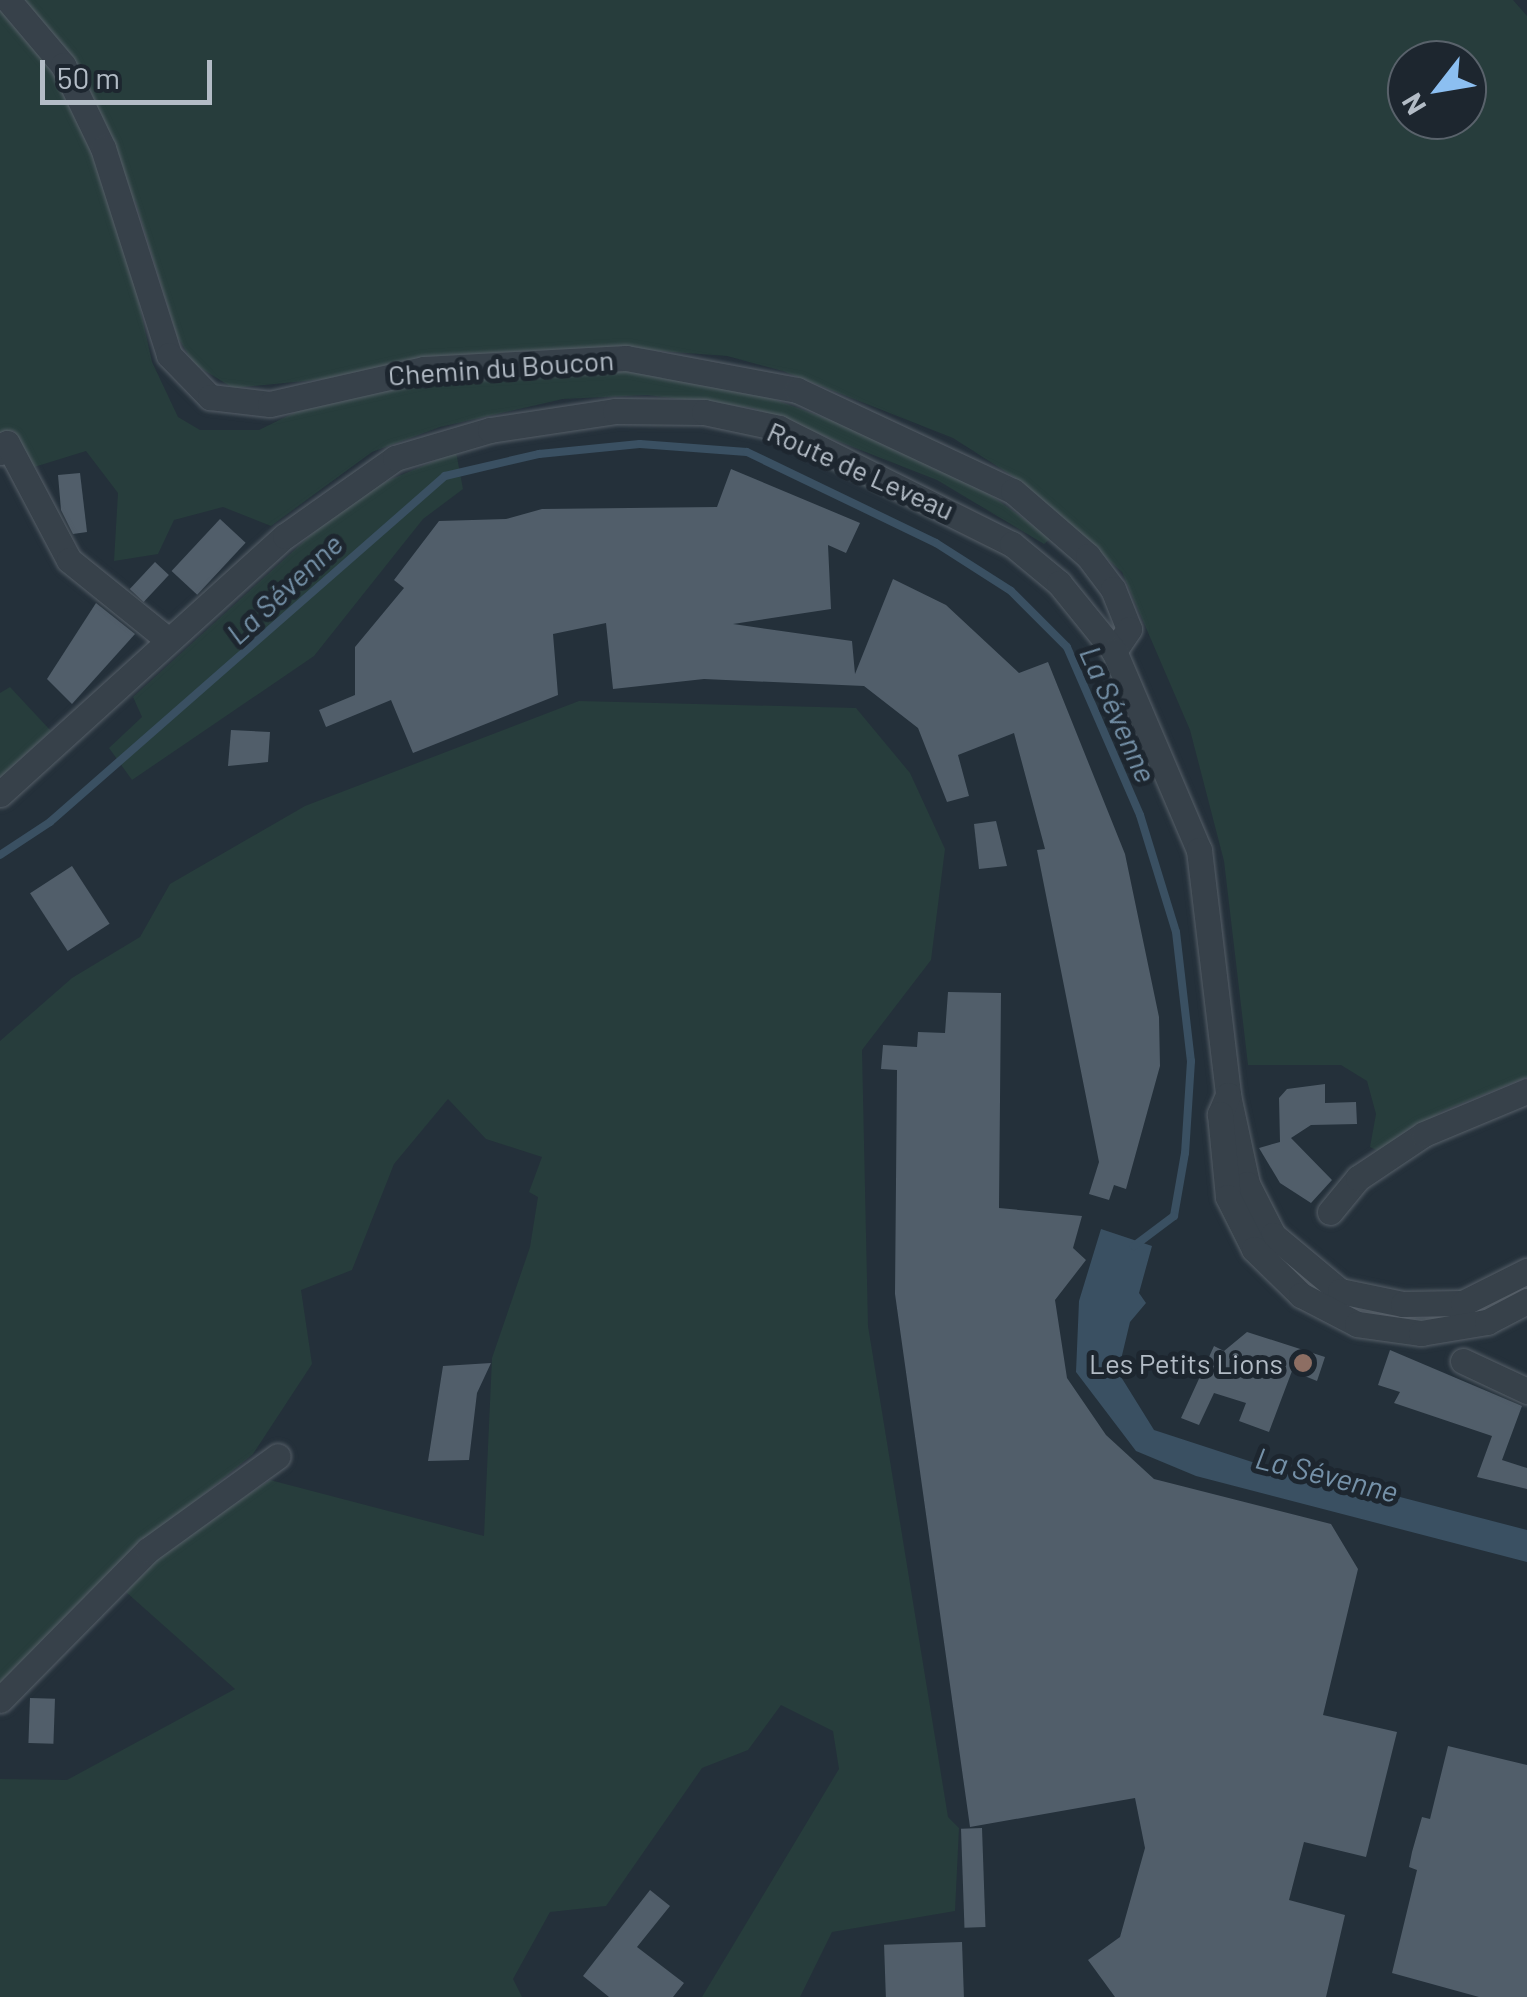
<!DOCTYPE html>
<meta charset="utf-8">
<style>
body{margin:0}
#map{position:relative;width:1527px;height:1997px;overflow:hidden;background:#24303a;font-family:Barlow,sans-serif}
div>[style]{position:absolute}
.green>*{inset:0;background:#273d3c}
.water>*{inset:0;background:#3a5062}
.stream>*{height:8px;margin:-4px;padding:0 4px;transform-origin:4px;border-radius:4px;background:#3a5062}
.building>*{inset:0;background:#515e6a;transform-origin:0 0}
.roads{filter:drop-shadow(0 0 2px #565f68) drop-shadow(0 0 2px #565f68)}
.minor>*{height:25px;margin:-12.5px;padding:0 12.5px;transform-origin:12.5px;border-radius:12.5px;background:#37414a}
.dots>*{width:28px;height:28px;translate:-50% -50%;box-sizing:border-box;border:5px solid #1d262f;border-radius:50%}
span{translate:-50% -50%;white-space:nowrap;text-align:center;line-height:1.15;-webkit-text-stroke:10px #1d262f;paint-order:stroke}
.street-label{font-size:28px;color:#b3bcc6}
.poi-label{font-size:28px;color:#b3bcc6}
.right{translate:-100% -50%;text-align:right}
.water-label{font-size:30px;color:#7591a8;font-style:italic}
.north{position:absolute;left:1387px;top:40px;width:100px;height:100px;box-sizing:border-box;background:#1d262f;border:2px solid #59626b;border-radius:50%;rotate:239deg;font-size:28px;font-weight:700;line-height:40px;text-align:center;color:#b3bcc6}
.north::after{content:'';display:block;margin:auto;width:35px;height:45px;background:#8cbff1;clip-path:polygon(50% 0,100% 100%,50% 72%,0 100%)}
.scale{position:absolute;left:40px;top:60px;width:172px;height:45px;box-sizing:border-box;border:5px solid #b3bcc6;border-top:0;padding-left:12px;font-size:30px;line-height:35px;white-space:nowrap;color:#b3bcc6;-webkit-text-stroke:8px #1d262f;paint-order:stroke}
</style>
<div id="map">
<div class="green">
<div style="clip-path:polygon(evenodd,0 0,1513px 0,1527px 16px,1527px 1077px,1442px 1111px,1384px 1154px,1370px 1147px,1376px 1114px,1367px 1081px,1341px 1065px,1248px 1065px,1224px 861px,1190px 730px,1122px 572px,1014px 477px,953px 438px,783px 371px,727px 356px,632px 349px,233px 388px,194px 364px,177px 336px,135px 200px,119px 213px,152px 362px,178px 417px,200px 430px,259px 430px,322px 399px,402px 381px,426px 389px,443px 379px,605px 365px,712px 377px,941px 460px,1051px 538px,1044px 544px,937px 480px,753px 408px,647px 395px,563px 399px,440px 427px,372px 452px,271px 526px,223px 507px,174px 520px,158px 554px,114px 561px,118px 493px,86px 451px,31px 468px,14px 431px,0 435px,0 0,1407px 60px,1467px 60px,1467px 120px,1407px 120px,1407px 60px)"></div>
<div style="clip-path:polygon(456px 452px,463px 489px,423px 519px,314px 656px,132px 780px,109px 748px,142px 717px,133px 697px,356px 494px)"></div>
<div style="clip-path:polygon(10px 687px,51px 731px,0 778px,0 693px)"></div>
<div style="clip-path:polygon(579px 701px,856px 708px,910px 773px,945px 849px,931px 960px,862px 1050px,868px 1326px,948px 1817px,959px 1828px,955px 1911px,832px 1932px,800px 1997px,702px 1997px,839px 1769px,833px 1731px,781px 1705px,748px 1750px,702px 1768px,606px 1906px,550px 1912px,513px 1979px,522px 1997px,0 1997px,0 1779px,67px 1780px,235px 1689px,126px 1592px,159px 1554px,270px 1480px,484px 1536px,492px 1358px,530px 1247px,538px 1197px,529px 1192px,542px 1157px,486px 1139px,448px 1099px,394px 1164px,352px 1270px,301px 1290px,312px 1364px,253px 1454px,128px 1556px,0 1685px,0 1041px,72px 978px,140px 937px,170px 884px,305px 806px)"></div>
</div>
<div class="water">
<div style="clip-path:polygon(1101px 1229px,1152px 1246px,1139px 1293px,1146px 1303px,1130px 1322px,1118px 1372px,1154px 1430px,1326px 1486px,1377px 1491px,1527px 1530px,1527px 1562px,1196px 1476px,1136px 1451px,1076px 1372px,1079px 1301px)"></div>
</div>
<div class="stream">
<div style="left:0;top:855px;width:60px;rotate:-33.4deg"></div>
<div style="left:50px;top:822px;width:525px;rotate:-41.22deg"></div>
<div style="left:445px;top:476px;width:97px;rotate:-13.2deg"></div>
<div style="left:539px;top:454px;width:101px;rotate:-5.7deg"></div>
<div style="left:640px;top:444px;width:107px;rotate:4.3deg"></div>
<div style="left:747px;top:452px;width:210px;rotate:25.7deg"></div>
<div style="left:936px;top:543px;width:89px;rotate:32.6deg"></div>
<div style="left:1011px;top:591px;width:79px;rotate:45deg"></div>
<div style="left:1067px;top:647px;width:183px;rotate:66.5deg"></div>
<div style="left:1140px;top:815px;width:122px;rotate:72.9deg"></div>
<div style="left:1176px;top:932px;width:130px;rotate:83.4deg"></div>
<div style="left:1191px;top:1061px;width:92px;rotate:93.7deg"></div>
<div style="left:1185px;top:1153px;width:64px;rotate:99.9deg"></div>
<div style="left:1174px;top:1216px;width:50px;rotate:143.1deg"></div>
</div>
<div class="building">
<div style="clip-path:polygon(731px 469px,860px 523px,846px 553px,828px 545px,831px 609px,733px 624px,852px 641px,855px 674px,893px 579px,946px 605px,1019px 673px,1048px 662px,1125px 854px,1159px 1017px,1160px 1066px,1126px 1189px,1114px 1185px,1109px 1200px,1089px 1194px,1099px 1162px,1037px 850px,1045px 849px,1014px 733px,958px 755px,969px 796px,947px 802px,918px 728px,864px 686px,704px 679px,613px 689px,606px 623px,553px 634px,558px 695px,413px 753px,391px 700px,326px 727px,319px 710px,355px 695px,355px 647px,404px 588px,394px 580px,439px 521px,506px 519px,542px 509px,717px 507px)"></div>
<div style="clip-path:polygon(80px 473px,87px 532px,73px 534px,61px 510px,58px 475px)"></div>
<div style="left:220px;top:519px;width:35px;height:71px;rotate:43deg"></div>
<div style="left:155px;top:562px;width:19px;height:37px;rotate:43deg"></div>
<div style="clip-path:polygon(96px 603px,135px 634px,72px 704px,47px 679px)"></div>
<div style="clip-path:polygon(231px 730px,270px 732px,268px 762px,228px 766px)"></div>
<div style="clip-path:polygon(996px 821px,1007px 866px,979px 869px,974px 824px)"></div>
<div style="left:72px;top:866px;width:69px;height:50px;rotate:57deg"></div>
<div style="clip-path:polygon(948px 992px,1001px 993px,999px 1208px,1082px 1216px,1073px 1248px,1086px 1260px,1055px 1300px,1067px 1378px,1106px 1435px,1154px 1479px,1331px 1524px,1358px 1569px,1323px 1715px,1397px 1732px,1366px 1857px,1304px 1842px,1289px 1900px,1345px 1915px,1326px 1997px,1115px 1997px,1088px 1960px,1120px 1937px,1145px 1848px,1135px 1798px,970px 1827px,895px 1294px,897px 1070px,881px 1069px,883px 1045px,917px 1047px,918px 1032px,945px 1033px)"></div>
<div style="clip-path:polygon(1325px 1084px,1325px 1103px,1356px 1102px,1357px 1124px,1311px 1125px,1291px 1138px,1332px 1180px,1311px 1203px,1280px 1183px,1259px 1148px,1280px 1142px,1279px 1098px,1287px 1089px)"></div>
<div style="clip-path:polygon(1247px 1332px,1325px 1357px,1317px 1381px,1292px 1371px,1269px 1432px,1239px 1421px,1246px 1403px,1214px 1393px,1199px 1425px,1181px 1418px,1214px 1346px,1224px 1351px)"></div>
<div style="clip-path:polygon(1390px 1350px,1522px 1406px,1502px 1460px,1527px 1468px,1527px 1489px,1477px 1477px,1492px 1436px,1394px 1403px,1400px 1392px,1378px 1385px)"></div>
<div style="clip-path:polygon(491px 1363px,477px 1393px,469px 1460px,428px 1461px,443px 1366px)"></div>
<div style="left:30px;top:1698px;width:25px;height:45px;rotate:2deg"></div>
<div style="clip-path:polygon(1448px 1746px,1527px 1765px,1527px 1997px,1479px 1997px,1392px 1973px,1417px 1870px,1409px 1867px,1412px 1852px,1422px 1817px,1430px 1819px)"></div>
<div style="left:982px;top:1828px;width:99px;height:21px;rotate:88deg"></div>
<div style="clip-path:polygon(650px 1890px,670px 1906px,637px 1947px,684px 1983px,673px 1997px,609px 1997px,583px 1976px)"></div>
<div style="left:962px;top:1942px;width:55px;height:78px;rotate:88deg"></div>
</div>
<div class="roads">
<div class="minor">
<div style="left:8px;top:0;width:85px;rotate:49.8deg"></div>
<div style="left:63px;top:65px;width:92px;rotate:64.3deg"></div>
<div style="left:103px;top:148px;width:217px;rotate:72.3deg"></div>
<div style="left:169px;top:355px;width:59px;rotate:45.7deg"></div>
<div style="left:210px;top:397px;width:60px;rotate:6.7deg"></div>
<div style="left:270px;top:404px;width:158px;rotate:-12.8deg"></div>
<div style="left:424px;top:369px;width:202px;rotate:-3.1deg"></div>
<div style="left:626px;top:358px;width:174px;rotate:10.6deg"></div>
<div style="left:797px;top:390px;width:238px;rotate:25.1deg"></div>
<div style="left:1013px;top:491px;width:99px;rotate:40.9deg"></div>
<div style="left:1088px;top:556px;width:41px;rotate:52.9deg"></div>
<div style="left:1113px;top:589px;width:43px;rotate:68.2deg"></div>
<div style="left:1129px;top:629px;width:27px;rotate:124deg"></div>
<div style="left:0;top:452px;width:11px;rotate:-52deg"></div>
<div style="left:7px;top:443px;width:132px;rotate:62.1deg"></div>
<div style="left:69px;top:560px;width:127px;rotate:38.9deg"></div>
<div style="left:0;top:794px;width:384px;rotate:-42.2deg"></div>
<div style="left:285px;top:536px;width:135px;rotate:-35.3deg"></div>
<div style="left:395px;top:458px;width:99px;rotate:-16.4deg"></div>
<div style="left:490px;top:430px;width:126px;rotate:-8.6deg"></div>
<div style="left:615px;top:411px;width:89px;rotate:0.6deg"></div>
<div style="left:704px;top:412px;width:77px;rotate:12deg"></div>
<div style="left:779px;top:428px;width:260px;rotate:26.5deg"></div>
<div style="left:1012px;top:544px;width:61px;rotate:39.7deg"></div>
<div style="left:1059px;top:583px;width:87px;rotate:51deg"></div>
<div style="left:1114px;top:651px;width:216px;rotate:66.9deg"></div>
<div style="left:1199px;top:850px;width:247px;rotate:83.2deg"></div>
<div style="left:1228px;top:1095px;width:91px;rotate:77.9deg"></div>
<div style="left:1247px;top:1184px;width:57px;rotate:63deg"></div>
<div style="left:1273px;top:1235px;width:87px;rotate:39.9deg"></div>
<div style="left:1340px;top:1291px;width:64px;rotate:11.7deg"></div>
<div style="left:1403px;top:1304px;width:60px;rotate:-1deg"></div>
<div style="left:1463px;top:1303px;width:72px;rotate:-26.6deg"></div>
<div style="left:1228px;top:1095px;width:21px;rotate:113deg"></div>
<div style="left:1220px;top:1114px;width:83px;rotate:84.5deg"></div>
<div style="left:1228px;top:1197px;width:58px;rotate:63.4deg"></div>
<div style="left:1254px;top:1249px;width:66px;rotate:44.4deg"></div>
<div style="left:1301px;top:1295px;width:63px;rotate:27.4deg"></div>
<div style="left:1357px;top:1324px;width:65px;rotate:8deg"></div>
<div style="left:1421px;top:1333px;width:67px;rotate:-9.5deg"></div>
<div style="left:1487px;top:1322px;width:45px;rotate:-27.7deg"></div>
<div style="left:1330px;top:1212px;width:44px;rotate:-50.5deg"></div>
<div style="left:1358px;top:1178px;width:79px;rotate:-33.7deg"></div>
<div style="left:1424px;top:1134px;width:112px;rotate:-22.7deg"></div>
<div style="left:1463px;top:1361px;width:71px;rotate:25.1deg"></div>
<div style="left:0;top:1700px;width:211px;rotate:-45.4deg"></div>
<div style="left:148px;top:1550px;width:160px;rotate:-35.9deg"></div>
</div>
</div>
<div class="dots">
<div style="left:1303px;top:1363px;background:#8d6e63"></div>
</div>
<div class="street-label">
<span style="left:501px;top:367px;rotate:-4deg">Chemin du Boucon</span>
<span style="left:861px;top:470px;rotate:24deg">Route de Leveau</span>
</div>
<div class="poi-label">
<span class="right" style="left:1283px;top:1363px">Les Petits Lions</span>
</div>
<div class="water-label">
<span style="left:284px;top:588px;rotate:-43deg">La Sévenne</span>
<span style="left:1119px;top:714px;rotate:66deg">La Sévenne</span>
<span style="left:1327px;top:1474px;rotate:14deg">La Sévenne</span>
</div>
<div class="north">N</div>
<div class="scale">50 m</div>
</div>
